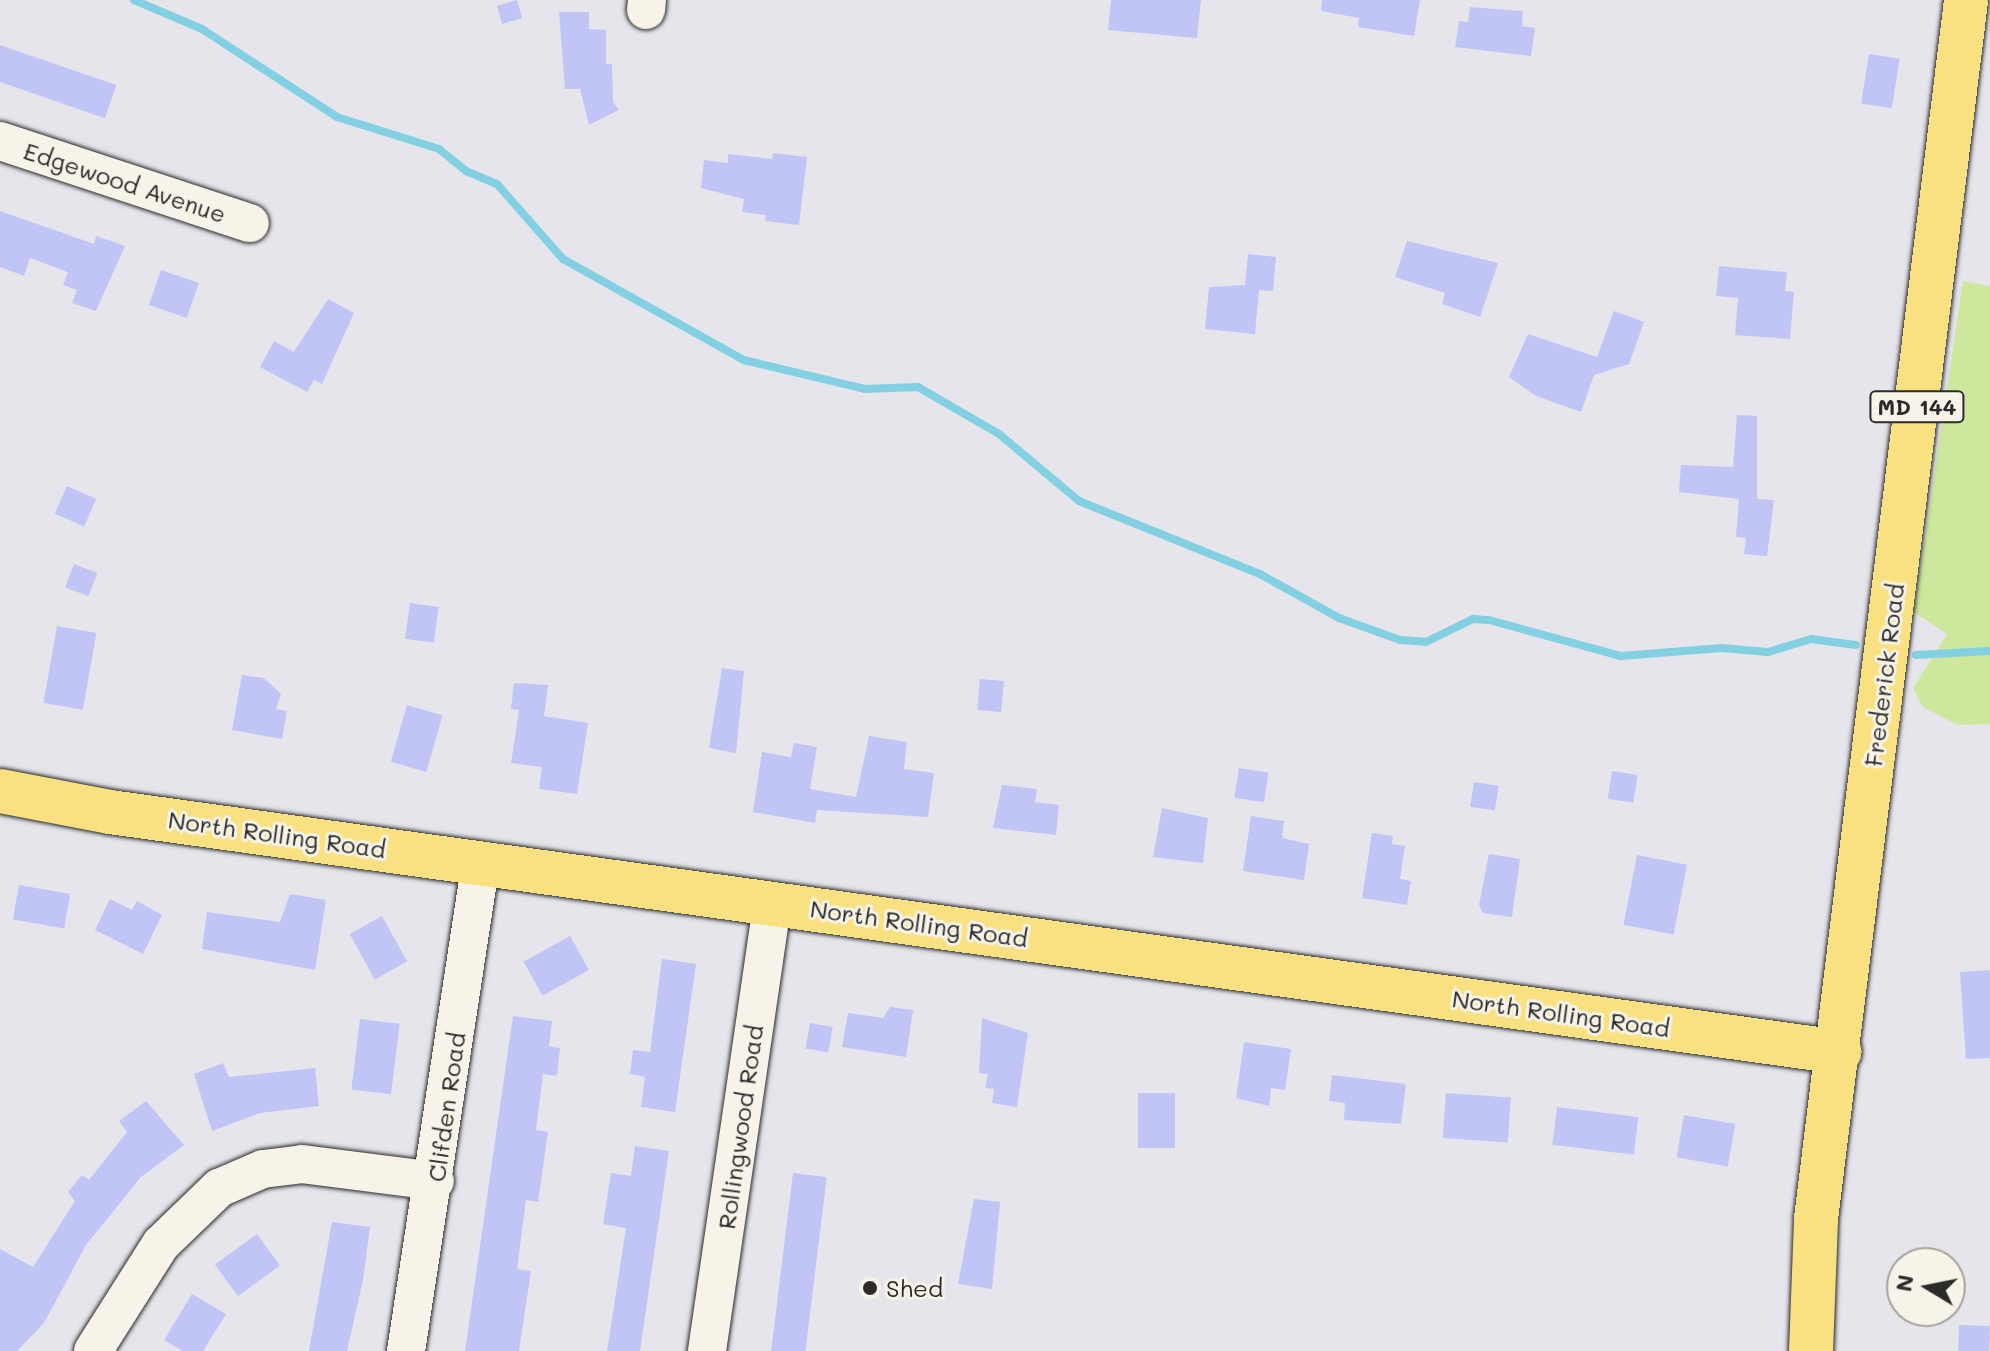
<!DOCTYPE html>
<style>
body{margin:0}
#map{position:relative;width:1990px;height:1351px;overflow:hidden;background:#e6e5ec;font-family:Mali,sans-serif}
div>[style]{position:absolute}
.green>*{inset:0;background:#cde79d}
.stream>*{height:8px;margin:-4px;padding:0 4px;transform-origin:4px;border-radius:4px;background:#83d0e2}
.building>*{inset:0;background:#c0c5f6;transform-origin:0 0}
.roads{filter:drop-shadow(0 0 2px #2b2b2b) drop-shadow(0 0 2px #2b2b2b)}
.minor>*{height:38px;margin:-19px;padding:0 19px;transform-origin:19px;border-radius:19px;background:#f7f3e8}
.major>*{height:44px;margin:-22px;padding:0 22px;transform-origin:22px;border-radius:22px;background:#f9e181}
.dots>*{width:22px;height:22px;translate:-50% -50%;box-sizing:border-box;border:4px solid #f7f3e8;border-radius:50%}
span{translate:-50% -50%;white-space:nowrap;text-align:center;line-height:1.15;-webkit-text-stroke:6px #f7f3e8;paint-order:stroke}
.shield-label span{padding:2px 6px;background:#f7f3e8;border:2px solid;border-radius:6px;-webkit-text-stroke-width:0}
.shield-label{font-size:22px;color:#2b2b2b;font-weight:700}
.street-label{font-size:24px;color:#2b2b2b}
.poi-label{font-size:24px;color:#2b2b2b}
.left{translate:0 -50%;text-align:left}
.north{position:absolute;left:1886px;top:1247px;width:80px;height:80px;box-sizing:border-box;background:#f7f3e8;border:2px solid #a5a39c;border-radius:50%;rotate:280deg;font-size:22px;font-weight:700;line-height:32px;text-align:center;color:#2b2b2b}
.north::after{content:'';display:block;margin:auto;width:28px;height:36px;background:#2b2b2b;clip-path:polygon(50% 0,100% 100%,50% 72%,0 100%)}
</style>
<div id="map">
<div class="green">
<div style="clip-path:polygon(1963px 281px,1990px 286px,1990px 724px,1958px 725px,1923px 707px,1913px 688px,1947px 634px,1914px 612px)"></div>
</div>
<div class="stream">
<div style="left:134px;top:0;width:74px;rotate:23.1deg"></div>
<div style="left:202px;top:29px;width:161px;rotate:33.1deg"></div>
<div style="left:337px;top:117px;width:107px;rotate:17.4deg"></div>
<div style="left:439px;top:149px;width:35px;rotate:39deg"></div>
<div style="left:466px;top:171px;width:34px;rotate:23deg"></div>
<div style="left:497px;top:184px;width:100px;rotate:48.7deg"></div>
<div style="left:563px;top:259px;width:207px;rotate:29.2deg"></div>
<div style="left:744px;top:360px;width:124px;rotate:13.5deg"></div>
<div style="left:865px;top:389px;width:53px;rotate:-2.2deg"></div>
<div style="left:918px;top:387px;width:94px;rotate:30.1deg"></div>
<div style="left:999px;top:434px;width:104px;rotate:39.9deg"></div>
<div style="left:1079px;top:501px;width:195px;rotate:22deg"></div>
<div style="left:1260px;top:574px;width:90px;rotate:29.1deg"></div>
<div style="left:1339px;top:618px;width:65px;rotate:19.8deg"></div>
<div style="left:1400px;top:640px;width:26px;rotate:4deg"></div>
<div style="left:1426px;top:642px;width:52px;rotate:-26.1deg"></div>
<div style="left:1473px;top:619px;width:16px;rotate:4deg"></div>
<div style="left:1489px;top:620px;width:137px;rotate:15.3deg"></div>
<div style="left:1621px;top:656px;width:101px;rotate:-4.5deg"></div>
<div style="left:1722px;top:648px;width:46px;rotate:5deg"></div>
<div style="left:1768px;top:652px;width:45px;rotate:-16.8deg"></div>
<div style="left:1811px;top:639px;width:45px;rotate:7.6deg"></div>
<div style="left:1916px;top:655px;width:74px;rotate:-3.1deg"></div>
</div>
<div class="building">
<div style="left:517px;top:0;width:19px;height:21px;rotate:74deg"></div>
<div style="clip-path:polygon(1111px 0,1201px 0,1197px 38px,1108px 30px)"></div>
<div style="clip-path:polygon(1322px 0,1420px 0,1414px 36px,1358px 27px,1359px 18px,1321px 11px)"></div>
<div style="clip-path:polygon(1470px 7px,1523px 11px,1522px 26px,1535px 28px,1531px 56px,1455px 47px,1459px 21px,1468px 22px)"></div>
<div style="clip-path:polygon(559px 12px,589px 12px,589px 29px,606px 30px,606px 64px,612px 64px,613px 102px,619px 110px,589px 125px,580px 89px,565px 89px)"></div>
<div style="left:0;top:45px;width:123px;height:35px;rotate:19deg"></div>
<div style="left:1869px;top:54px;width:31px;height:50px;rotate:9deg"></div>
<div style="clip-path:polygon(773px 153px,807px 157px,799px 225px,765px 221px,766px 215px,742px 212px,744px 199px,701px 188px,704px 160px,728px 163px,728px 154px,772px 159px)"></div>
<div style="clip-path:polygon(0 211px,94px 244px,96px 236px,125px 246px,96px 311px,72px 303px,77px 290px,63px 285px,68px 272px,30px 258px,24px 276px,0 267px)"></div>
<div style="clip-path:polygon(1407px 241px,1498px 263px,1480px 317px,1442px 304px,1445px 293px,1395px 277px)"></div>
<div style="clip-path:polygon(1248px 254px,1276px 257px,1273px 291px,1259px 290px,1255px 334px,1205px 329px,1209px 287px,1245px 285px)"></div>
<div style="clip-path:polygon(1719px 266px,1787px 272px,1785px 291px,1794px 292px,1790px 339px,1735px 335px,1738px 298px,1716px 296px)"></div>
<div style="left:161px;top:270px;width:40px;height:37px;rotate:19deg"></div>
<div style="clip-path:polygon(328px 299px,354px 313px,322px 384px,314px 380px,307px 392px,260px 367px,274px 341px,294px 352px)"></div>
<div style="clip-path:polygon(1614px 311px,1644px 322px,1629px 364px,1594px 375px,1581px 412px,1536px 396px,1509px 377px,1528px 334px,1597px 357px)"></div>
<div style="clip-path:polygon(1737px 415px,1757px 416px,1757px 499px,1774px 500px,1767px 556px,1744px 554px,1746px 538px,1736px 537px,1739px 499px,1679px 492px,1681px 465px,1733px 467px)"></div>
<div style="left:67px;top:486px;width:32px;height:30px;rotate:24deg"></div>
<div style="left:74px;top:564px;width:25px;height:25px;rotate:21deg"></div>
<div style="left:410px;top:603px;width:29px;height:36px;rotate:8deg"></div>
<div style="left:57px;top:626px;width:40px;height:78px;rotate:10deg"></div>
<div style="clip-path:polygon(722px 668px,744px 671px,736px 753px,709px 748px)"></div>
<div style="clip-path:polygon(242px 675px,264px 678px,281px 694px,276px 709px,287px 711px,282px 739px,232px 730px)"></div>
<div style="left:980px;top:679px;width:24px;height:31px;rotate:5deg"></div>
<div style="clip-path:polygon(514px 683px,548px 685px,544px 716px,588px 723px,577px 794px,539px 789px,542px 767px,511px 763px,519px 710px,511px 709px)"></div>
<div style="left:407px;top:705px;width:37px;height:59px;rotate:16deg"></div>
<div style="clip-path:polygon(869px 736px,907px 742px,904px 769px,934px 773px,928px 817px,817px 810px,815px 823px,753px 812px,762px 752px,791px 757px,794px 743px,817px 747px,810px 789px,856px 797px)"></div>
<div style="left:1239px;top:768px;width:30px;height:30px;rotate:9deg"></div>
<div style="left:1612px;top:771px;width:26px;height:28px;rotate:9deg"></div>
<div style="left:1474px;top:782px;width:25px;height:25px;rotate:9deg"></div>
<div style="clip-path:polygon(1002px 785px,1037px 789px,1035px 802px,1059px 805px,1056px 835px,993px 828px)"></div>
<div style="clip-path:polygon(1162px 808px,1208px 818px,1203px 863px,1153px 857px)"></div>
<div style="clip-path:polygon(1251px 816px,1284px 821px,1282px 838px,1309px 844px,1304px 880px,1243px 871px)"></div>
<div style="clip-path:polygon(1372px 833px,1393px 836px,1392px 844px,1405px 846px,1400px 879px,1411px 881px,1407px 905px,1362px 898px)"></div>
<div style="clip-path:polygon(1489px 854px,1520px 859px,1512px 917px,1483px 913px,1479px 905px)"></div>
<div style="left:1637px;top:855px;width:51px;height:71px;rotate:11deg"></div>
<div style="left:19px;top:885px;width:52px;height:35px;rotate:10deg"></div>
<div style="clip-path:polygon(290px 894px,326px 900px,315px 970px,202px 949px,207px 912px,280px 922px)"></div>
<div style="clip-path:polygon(110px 899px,132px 910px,137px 901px,162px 915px,143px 954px,95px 930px)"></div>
<div style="left:382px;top:916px;width:52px;height:37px;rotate:61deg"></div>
<div style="left:570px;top:936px;width:39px;height:53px;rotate:61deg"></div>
<div style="clip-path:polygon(662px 959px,696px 964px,675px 1112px,641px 1107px,645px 1077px,630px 1074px,633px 1050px,650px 1052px)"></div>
<div style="clip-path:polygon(1990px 970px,1990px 1058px,1966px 1059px,1960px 972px)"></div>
<div style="clip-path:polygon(890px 1007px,913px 1010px,906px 1057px,842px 1047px,848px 1013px,883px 1018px)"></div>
<div style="clip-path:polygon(513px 1016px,552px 1021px,549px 1046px,560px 1048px,557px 1076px,543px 1074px,536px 1130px,548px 1132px,538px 1202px,526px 1200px,517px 1269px,531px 1271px,519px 1351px,465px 1351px)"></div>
<div style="clip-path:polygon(982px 1018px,1028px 1033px,1017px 1107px,992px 1103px,994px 1089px,985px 1088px,988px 1074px,979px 1073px)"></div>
<div style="left:360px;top:1019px;width:40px;height:71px;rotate:7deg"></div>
<div style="left:810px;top:1023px;width:23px;height:26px;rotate:10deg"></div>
<div style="clip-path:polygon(1244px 1042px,1291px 1049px,1285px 1090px,1271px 1088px,1269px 1106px,1236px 1098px)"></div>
<div style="clip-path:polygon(223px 1063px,229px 1077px,315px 1068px,319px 1106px,260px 1113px,212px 1131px,194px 1074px)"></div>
<div style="clip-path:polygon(1332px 1075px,1406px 1084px,1401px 1124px,1344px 1120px,1345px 1103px,1329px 1101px)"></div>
<div style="left:1175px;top:1093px;width:55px;height:37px;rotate:90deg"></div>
<div style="left:1446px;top:1093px;width:65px;height:45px;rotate:4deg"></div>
<div style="clip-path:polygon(146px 1101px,184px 1145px,141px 1177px,86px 1245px,44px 1323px,17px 1351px,0 1351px,0 1249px,33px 1267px,75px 1201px,68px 1192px,82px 1175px,89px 1180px,127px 1132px,119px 1121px)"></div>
<div style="left:1557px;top:1107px;width:82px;height:38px;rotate:7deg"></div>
<div style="left:1684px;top:1115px;width:52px;height:43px;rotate:10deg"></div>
<div style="clip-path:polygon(635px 1146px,669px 1151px,640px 1351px,607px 1351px,626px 1228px,603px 1224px,611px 1173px,631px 1176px)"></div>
<div style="left:793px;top:1173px;width:34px;height:180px;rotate:7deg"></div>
<div style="clip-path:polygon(974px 1199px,1000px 1202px,992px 1289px,958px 1284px)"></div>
<div style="clip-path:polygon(332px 1222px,370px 1227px,363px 1280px,347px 1351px,309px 1351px)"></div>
<div style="left:257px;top:1234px;width:39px;height:52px;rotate:54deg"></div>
<div style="clip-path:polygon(192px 1294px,226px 1314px,203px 1351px,183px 1351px,164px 1340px)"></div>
<div style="left:1959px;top:1325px;width:31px;height:26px;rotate:2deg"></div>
</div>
<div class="roads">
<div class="minor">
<div style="left:646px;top:10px;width:10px;rotate:-84deg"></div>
<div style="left:0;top:141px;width:263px;rotate:18.2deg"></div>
<div style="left:93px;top:1351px;width:127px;rotate:-57.6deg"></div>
<div style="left:161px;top:1244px;width:81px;rotate:-44deg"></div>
<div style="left:219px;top:1188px;width:48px;rotate:-23.4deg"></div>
<div style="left:263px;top:1169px;width:39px;rotate:-7deg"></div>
<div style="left:302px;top:1164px;width:134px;rotate:7.3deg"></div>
<div style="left:406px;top:1351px;width:496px;rotate:-81.3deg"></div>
<div style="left:707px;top:1351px;width:453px;rotate:-81.7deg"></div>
</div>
<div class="major">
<div style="left:0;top:791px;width:112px;rotate:10.8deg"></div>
<div style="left:110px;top:812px;width:1746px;rotate:7.9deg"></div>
<div style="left:1811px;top:1351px;width:132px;rotate:-87.8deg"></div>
<div style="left:1816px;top:1219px;width:1228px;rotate:-82.98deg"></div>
</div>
</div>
<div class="dots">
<div style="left:870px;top:1288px;background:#2b2b2b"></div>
</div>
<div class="shield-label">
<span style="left:1917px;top:407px">MD 144</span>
</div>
<div class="street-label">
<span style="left:125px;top:182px;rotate:18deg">Edgewood Avenue</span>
<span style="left:1884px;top:675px;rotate:-83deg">Frederick Road</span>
<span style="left:277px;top:834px;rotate:8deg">North Rolling Road</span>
<span style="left:919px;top:923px;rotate:8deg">North Rolling Road</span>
<span style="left:1561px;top:1013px;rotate:8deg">North Rolling Road</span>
<span style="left:446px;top:1107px;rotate:-82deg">Clifden Road</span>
<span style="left:740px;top:1127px;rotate:-82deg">Rollingwood Road</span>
</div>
<div class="poi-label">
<span class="left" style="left:886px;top:1288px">Shed</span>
</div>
<div class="north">N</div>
</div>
